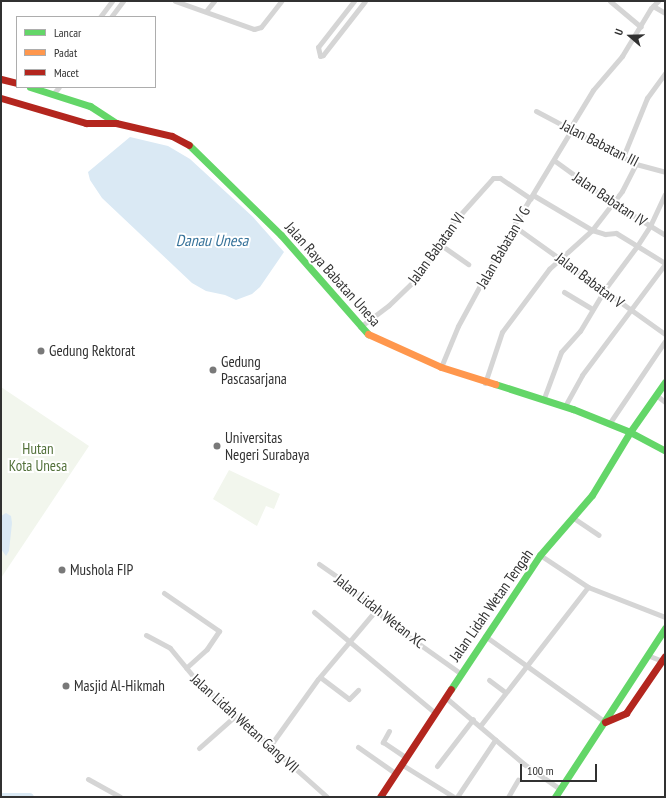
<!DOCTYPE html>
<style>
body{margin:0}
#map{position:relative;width:666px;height:798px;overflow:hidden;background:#fff;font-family:"PT Sans Narrow",sans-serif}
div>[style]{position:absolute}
.green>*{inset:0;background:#f2f6ed}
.water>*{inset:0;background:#dae9f4}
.river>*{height:9px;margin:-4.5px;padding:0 4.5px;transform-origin:4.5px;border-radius:4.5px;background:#dae9f4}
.street>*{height:5px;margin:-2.5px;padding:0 2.5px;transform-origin:2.5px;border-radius:2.5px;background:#d5d5d5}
.fast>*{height:7px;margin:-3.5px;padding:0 3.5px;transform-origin:3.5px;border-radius:3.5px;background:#63d668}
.slow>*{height:7px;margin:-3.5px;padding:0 3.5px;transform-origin:3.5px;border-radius:3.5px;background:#ff974d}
.jam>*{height:7px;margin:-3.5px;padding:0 3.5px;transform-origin:3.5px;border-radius:3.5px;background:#b3261e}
.dots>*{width:11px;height:11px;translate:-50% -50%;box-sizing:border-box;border:2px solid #fff;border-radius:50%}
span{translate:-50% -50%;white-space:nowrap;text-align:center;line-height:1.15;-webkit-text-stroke:4px #fff;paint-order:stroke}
.street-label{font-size:15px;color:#313131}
.poi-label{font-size:15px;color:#313131}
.left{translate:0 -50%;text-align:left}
.park-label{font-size:15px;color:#53713a}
.water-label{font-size:16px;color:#37739a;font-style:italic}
.frame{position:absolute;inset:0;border:2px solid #313131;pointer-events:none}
.legend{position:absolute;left:16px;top:16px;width:140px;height:72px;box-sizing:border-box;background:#fff;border:1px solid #adadad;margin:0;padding:5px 7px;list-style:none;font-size:12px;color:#313131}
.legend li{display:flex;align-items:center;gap:8px;height:20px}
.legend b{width:20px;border:1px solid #adadad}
.north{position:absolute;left:610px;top:16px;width:40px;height:40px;-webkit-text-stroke:3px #fff;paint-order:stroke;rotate:290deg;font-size:11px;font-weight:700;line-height:16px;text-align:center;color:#313131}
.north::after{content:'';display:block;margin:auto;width:14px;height:18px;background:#313131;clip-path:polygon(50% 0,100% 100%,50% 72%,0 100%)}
.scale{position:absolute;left:520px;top:764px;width:77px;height:18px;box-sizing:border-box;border:2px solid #313131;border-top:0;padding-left:5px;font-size:12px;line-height:14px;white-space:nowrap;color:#313131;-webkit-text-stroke:3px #fff;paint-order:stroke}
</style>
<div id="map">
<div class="green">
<div style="clip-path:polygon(1px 387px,89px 446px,1px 578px)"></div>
<div style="clip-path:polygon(229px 470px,280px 494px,274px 509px,266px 506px,257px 526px,213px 499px)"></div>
</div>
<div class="water">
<div style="clip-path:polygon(130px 137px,168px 146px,190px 159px,253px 217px,284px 252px,260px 287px,252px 294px,236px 300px,225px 295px,206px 291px,192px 283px,102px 198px,90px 180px,88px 172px)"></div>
<div style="clip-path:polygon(6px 513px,11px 516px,12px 523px,9px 551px,6px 556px,1px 549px,1px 516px)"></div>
</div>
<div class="river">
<div style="left:3px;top:797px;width:26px"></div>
</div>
<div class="street">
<div style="left:175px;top:1px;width:84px;rotate:19.5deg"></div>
<div style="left:254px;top:29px;width:7px;rotate:-16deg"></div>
<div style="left:261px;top:27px;width:33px;rotate:-52deg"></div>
<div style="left:354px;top:1px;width:58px;rotate:128deg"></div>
<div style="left:318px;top:47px;width:9px;rotate:77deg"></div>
<div style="left:320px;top:56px;width:3px;rotate:-18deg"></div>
<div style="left:323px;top:55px;width:68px;rotate:-52.1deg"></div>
<div style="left:610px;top:1px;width:40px;rotate:40deg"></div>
<div style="left:653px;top:6px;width:14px;rotate:30deg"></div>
<div style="left:206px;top:11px;width:13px;rotate:-51deg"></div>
<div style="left:100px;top:17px;width:20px;rotate:-53deg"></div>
<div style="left:111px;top:17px;width:20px;rotate:-53deg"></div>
<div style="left:53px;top:94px;width:9px;rotate:-49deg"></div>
<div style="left:536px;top:111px;width:113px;rotate:27.9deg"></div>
<div style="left:636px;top:164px;width:30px;rotate:15deg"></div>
<div style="left:570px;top:128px;width:44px;rotate:-58.8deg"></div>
<div style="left:593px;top:90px;width:45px;rotate:-49.5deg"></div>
<div style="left:622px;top:56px;width:56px;rotate:-58.9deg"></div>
<div style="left:651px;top:8px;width:10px;rotate:-45deg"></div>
<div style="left:623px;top:157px;width:64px;rotate:-67.9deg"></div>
<div style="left:647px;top:98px;width:31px;rotate:-54deg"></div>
<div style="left:555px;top:161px;width:72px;rotate:35.9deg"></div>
<div style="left:613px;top:203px;width:61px;rotate:31.6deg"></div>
<div style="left:533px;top:195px;width:69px;rotate:30.7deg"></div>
<div style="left:592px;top:230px;width:14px;rotate:17deg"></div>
<div style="left:605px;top:234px;width:11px;rotate:-5deg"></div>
<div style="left:616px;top:233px;width:57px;rotate:31.5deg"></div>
<div style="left:514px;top:226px;width:186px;rotate:35.6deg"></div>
<div style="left:438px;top:243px;width:37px;rotate:35deg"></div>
<div style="left:564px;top:292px;width:33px;rotate:31deg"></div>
<div style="left:360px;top:327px;width:36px;rotate:-37deg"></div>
<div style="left:389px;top:305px;width:39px;rotate:-44deg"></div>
<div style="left:417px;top:278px;width:62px;rotate:-57.6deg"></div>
<div style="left:450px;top:226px;width:64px;rotate:-48.1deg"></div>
<div style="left:493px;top:178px;width:7px"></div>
<div style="left:500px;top:178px;width:37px;rotate:34deg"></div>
<div style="left:441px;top:367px;width:44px;rotate:-67.5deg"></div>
<div style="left:458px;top:326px;width:92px;rotate:-61.5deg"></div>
<div style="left:502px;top:245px;width:135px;rotate:-58.9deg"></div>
<div style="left:485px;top:383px;width:54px;rotate:-71.6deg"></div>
<div style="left:502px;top:332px;width:79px;rotate:-53.3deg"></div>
<div style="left:549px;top:269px;width:58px;rotate:-42.2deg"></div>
<div style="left:592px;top:230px;width:49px;rotate:-52.4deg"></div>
<div style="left:622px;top:191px;width:30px;rotate:-63deg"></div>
<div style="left:656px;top:395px;width:11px;rotate:38deg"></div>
<div style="left:544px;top:398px;width:49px;rotate:-69.7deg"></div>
<div style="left:561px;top:352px;width:28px;rotate:-48deg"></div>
<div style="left:580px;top:331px;width:49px;rotate:-59.2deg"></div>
<div style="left:605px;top:289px;width:54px;rotate:-53.3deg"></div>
<div style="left:637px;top:246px;width:24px;rotate:-57deg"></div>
<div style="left:650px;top:226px;width:35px;rotate:-65deg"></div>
<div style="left:565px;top:406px;width:35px;rotate:-61deg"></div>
<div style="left:582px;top:375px;width:139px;rotate:-53.2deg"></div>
<div style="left:609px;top:424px;width:100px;rotate:-56deg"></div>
<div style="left:572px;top:517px;width:32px;rotate:34deg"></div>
<div style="left:540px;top:555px;width:58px;rotate:33.7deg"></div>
<div style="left:588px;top:587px;width:83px;rotate:21.3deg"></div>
<div style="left:319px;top:564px;width:28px;rotate:35deg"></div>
<div style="left:342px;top:580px;width:66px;rotate:41.9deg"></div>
<div style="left:391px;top:624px;width:85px;rotate:35.4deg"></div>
<div style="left:164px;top:593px;width:67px;rotate:34.6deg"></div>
<div style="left:219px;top:631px;width:22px;rotate:124deg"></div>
<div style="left:207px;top:649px;width:28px;rotate:138deg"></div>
<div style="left:314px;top:612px;width:156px;rotate:39.8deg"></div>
<div style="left:146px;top:635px;width:27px;rotate:28deg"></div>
<div style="left:170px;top:648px;width:43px;rotate:50.7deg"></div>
<div style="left:197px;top:681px;width:174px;rotate:41.7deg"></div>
<div style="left:485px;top:636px;width:148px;rotate:35.6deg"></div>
<div style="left:647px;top:655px;width:19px;rotate:21deg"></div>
<div style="left:320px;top:677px;width:36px;rotate:37deg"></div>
<div style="left:349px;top:699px;width:13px;rotate:-45deg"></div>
<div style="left:489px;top:680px;width:20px;rotate:37deg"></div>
<div style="left:445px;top:697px;width:104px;rotate:40.3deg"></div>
<div style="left:524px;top:764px;width:44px;rotate:34.8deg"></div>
<div style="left:480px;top:726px;width:176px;rotate:-52.2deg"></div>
<div style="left:389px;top:731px;width:13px;rotate:119deg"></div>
<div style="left:383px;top:742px;width:27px;rotate:34deg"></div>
<div style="left:270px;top:746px;width:82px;rotate:-54.4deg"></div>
<div style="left:318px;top:679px;width:89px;rotate:-50deg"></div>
<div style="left:358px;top:747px;width:45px;rotate:35.1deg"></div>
<div style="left:199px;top:748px;width:48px;rotate:-41.6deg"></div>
<div style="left:401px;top:764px;width:62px;rotate:31.9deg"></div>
<div style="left:437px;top:766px;width:59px;rotate:-52.5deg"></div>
<div style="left:88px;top:779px;width:37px;rotate:29deg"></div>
<div style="left:457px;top:797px;width:69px;rotate:-56.3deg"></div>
<div style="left:508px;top:797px;width:20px;rotate:-60deg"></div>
</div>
<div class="fast">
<div style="left:30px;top:87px;width:63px;rotate:17.6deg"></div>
<div style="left:90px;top:106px;width:31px;rotate:33deg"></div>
<div style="left:189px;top:145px;width:129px;rotate:44.4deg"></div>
<div style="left:281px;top:235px;width:132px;rotate:48.7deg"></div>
<div style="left:495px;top:384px;width:82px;rotate:17.8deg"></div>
<div style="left:573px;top:409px;width:61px;rotate:22deg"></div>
<div style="left:630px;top:432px;width:40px;rotate:28deg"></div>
<div style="left:451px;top:689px;width:161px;rotate:-56.4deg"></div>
<div style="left:540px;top:555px;width:79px;rotate:-49.1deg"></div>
<div style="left:592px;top:495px;width:74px;rotate:-58.9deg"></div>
<div style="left:630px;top:432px;width:61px;rotate:-55deg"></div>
<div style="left:555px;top:797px;width:202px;rotate:-56.9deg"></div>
</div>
<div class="slow">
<div style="left:368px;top:334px;width:80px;rotate:24.3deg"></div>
<div style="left:441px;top:367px;width:57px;rotate:17.5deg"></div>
</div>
<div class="jam">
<div style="left:1px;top:79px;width:16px;rotate:14deg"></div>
<div style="left:1px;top:98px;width:89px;rotate:16.4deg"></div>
<div style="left:86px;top:123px;width:30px"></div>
<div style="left:116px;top:123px;width:57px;rotate:13.1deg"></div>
<div style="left:172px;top:136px;width:19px;rotate:28deg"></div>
<div style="left:605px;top:722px;width:23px;rotate:-23deg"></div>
<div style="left:626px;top:713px;width:69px;rotate:-55.6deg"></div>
<div style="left:380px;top:797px;width:129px;rotate:-56.7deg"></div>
</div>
<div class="dots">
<div style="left:41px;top:351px;background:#797979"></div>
<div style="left:213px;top:370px;background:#797979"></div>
<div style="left:217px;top:446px;background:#797979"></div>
<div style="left:62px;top:570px;background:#797979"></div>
<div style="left:66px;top:686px;background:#797979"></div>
</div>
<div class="street-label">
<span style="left:600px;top:143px;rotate:27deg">Jalan Babatan III</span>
<span style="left:610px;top:199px;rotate:34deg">Jalan Babatan IV</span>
<span style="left:503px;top:247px;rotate:-60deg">Jalan Babatan V G</span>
<span style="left:436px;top:248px;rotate:-54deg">Jalan Babatan VI</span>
<span style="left:333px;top:274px;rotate:48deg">Jalan Raya Babatan Unesa</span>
<span style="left:590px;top:280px;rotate:37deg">Jalan Babatan V</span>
<span style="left:491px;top:605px;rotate:-55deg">Jalan Lidah Wetan Tengah</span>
<span style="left:380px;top:611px;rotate:38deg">Jalan Lidah Wetan XC</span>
<span style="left:245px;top:723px;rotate:42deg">Jalan Lidah Wetan Gang VII</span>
</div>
<div class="poi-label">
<span class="left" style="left:49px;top:351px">Gedung Rektorat</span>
<span class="left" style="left:221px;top:370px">Gedung<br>Pascasarjana</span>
<span class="left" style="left:225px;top:446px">Universitas<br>Negeri Surabaya</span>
<span class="left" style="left:70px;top:570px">Mushola FIP</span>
<span class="left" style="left:74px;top:686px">Masjid Al-Hikmah</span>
</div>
<div class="park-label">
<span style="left:38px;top:457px">Hutan<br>Kota Unesa</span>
</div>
<div class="water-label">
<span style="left:212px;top:240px">Danau Unesa</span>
</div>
<div class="frame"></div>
<ul class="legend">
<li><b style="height:5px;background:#63d668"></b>Lancar</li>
<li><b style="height:5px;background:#ff974d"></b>Padat</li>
<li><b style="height:5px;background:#b3261e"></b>Macet</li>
</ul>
<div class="north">U</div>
<div class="scale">100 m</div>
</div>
